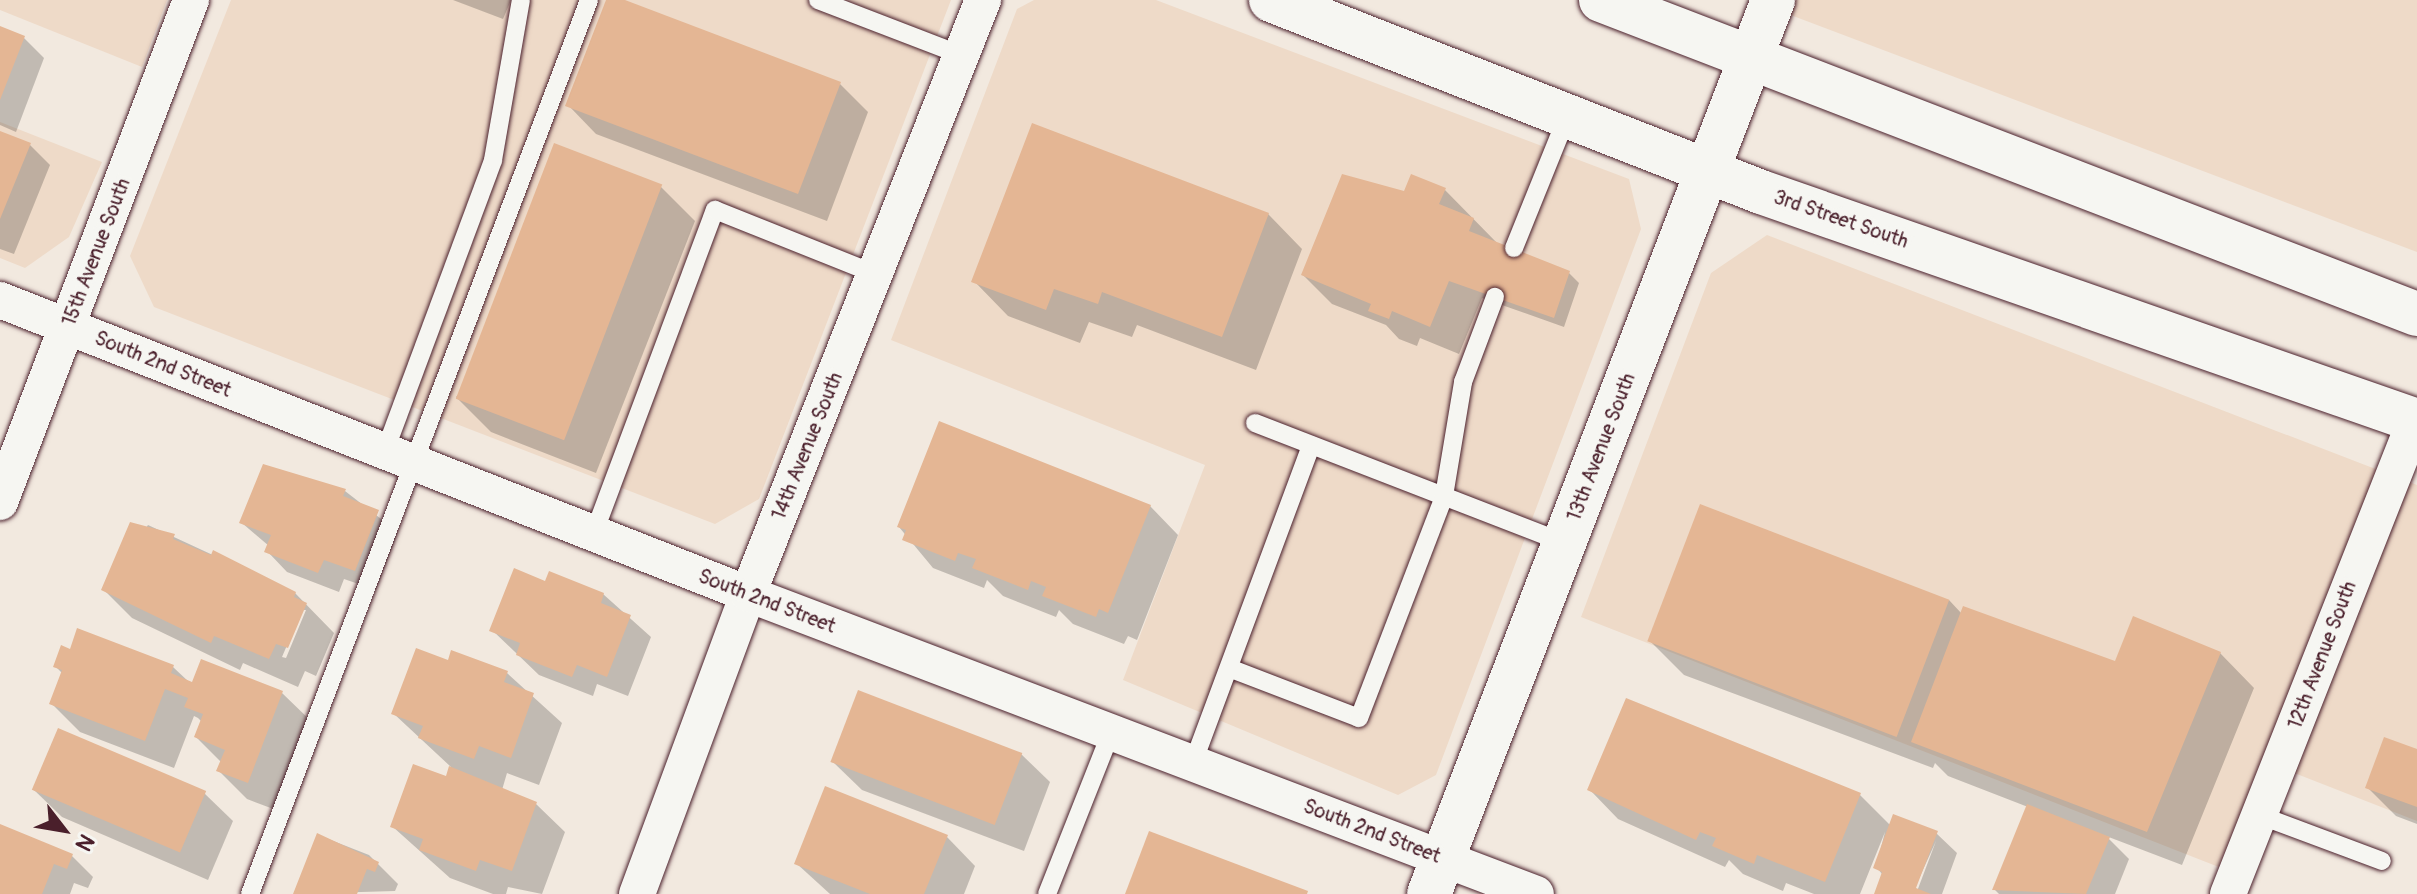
<!DOCTYPE html>
<style>
body{margin:0}
#map{position:relative;width:2417px;height:894px;overflow:hidden;background:#f2e9df;font-family:Pangolin,sans-serif}
div>[style]{position:absolute}
.built>*{inset:0;background:#eedac8}
.shadow>*{inset:0;background:#0003}
.building>*{inset:0;background:#e4b694;transform-origin:0 0}
.roads{filter:drop-shadow(0 0 2px #4a1f2b) drop-shadow(0 0 2px #4a1f2b)}
.lane>*{height:18px;margin:-9px;padding:0 9px;transform-origin:9px;border-radius:9px;background:#f6f6f2}
.street>*{height:36px;margin:-18px;padding:0 18px;transform-origin:18px;border-radius:18px;background:#f6f6f2}
.secondary>*{height:44px;margin:-22px;padding:0 22px;transform-origin:22px;border-radius:22px;background:#f6f6f2}
.primary>*{height:44px;margin:-22px;padding:0 22px;transform-origin:22px;border-radius:22px;background:#f6f6f2}
span{translate:-50% -50%;white-space:nowrap;text-align:center;line-height:1.15;-webkit-text-stroke:8px #f6f6f2;paint-order:stroke}
.street-label{font-size:20px;color:#4a1f2b}
.north{position:absolute;left:24px;top:790px;width:80px;height:80px;-webkit-text-stroke:6px #f6f6f2;paint-order:stroke;rotate:121deg;font-size:22px;font-weight:700;line-height:32px;text-align:center;color:#4a1f2b}
.north::after{content:'';display:block;margin:auto;width:28px;height:36px;background:#4a1f2b;clip-path:polygon(50% 0,100% 100%,50% 72%,0 100%)}
</style>
<div id="map">
<div class="built">
<div style="clip-path:polygon(0 0,167px 0,142px 67px,0 10px)"></div>
<div style="clip-path:polygon(231px 0,951px 0,759px 499px,715px 524px,154px 307px,130px 256px)"></div>
<div style="clip-path:polygon(1034px 0,1156px 0,1629px 179px,1641px 229px,1436px 775px,1398px 795px,1123px 680px,1205px 465px,891px 340px,1017px 9px)"></div>
<div style="clip-path:polygon(1751px 0,2417px 0,2417px 252px)"></div>
<div style="clip-path:polygon(0 122px,102px 162px,69px 237px,25px 268px,0 258px)"></div>
<div style="clip-path:polygon(1767px 235px,2417px 485px,2417px 821px,2271px 764px,2229px 871px,1581px 617px,1711px 273px)"></div>
</div>
<div class="shadow">
<div style="clip-path:polygon(453px 0,511px 0,503px 19px)"></div>
<div style="clip-path:polygon(608px 0,620px 0,840px 84px,868px 112px,827px 221px,596px 134px,568px 105px)"></div>
<div style="clip-path:polygon(0 28px,24px 38px,44px 58px,16px 132px,0 125px)"></div>
<div style="clip-path:polygon(0 133px,30px 145px,50px 165px,14px 254px,0 249px)"></div>
<div style="clip-path:polygon(661px 187px,695px 221px,596px 473px,491px 432px,456px 397px)"></div>
<div style="clip-path:polygon(1445px 190px,1498px 244px,1568px 272px,1579px 283px,1564px 327px,1482px 298px,1459px 354px,1420px 338px,1417px 346px,1399px 339px,1386px 325px,1332px 304px,1303px 275px,1406px 193px)"></div>
<div style="clip-path:polygon(1268px 214px,1302px 249px,1256px 370px,1137px 325px,1132px 337px,1089px 322px,1080px 343px,1008px 316px,974px 281px)"></div>
<div style="clip-path:polygon(345px 491px,398px 532px,376px 590px,344px 579px,339px 592px,287px 572px,267px 551px,269px 546px,242px 523px)"></div>
<div style="clip-path:polygon(1150px 506px,1178px 535px,1137px 640px,1128px 636px,1124px 644px,1073px 624px,1059px 610px,1056px 617px,1003px 596px,987px 580px,984px 588px,933px 568px,899px 527px)"></div>
<div style="clip-path:polygon(evenodd,148px 525px,295px 593px,334px 633px,316px 676px,305px 671px,298px 687px,243px 663px,240px 670px,132px 618px,104px 590px,148px 525px,302px 610px,306px 610px,286px 658px,282px 657px,302px 610px)"></div>
<div style="clip-path:polygon(603px 594px,651px 637px,628px 696px,597px 684px,593px 696px,539px 675px,492px 630px)"></div>
<div style="clip-path:polygon(1949px 600px,1962px 614px,2116px 664px,2220px 653px,2254px 688px,2182px 865px,2106px 836px,2129px 859px,2115px 894px,1999px 894px,1995px 890px,2028px 807px,1948px 776px,1935px 763px,1933px 768px,1684px 675px,1650px 641px)"></div>
<div style="clip-path:polygon(449px 662px,507px 673px,562px 723px,539px 785px,507px 773px,502px 790px,536px 804px,565px 832px,542px 894px,508px 887px,506px 894px,493px 894px,450px 878px,393px 827px,447px 779px,451px 767px,393px 713px)"></div>
<div style="clip-path:polygon(55px 666px,173px 667px,190px 683px,282px 693px,311px 721px,276px 810px,247px 799px,219px 771px,222px 763px,196px 737px,202px 722px,198px 718px,194px 716px,174px 768px,80px 732px,52px 704px,63px 674px)"></div>
<div style="clip-path:polygon(2417px 751px,2417px 824px,2396px 816px,2368px 788px)"></div>
<div style="clip-path:polygon(1021px 754px,1050px 782px,1024px 851px,862px 790px,833px 762px)"></div>
<div style="clip-path:polygon(33px 789px,204px 793px,233px 821px,208px 880px,62px 817px)"></div>
<div style="clip-path:polygon(1590px 790px,1860px 795px,1891px 826px,1936px 833px,1957px 853px,1942px 894px,1916px 894px,1936px 841px,1912px 894px,1876px 894px,1883px 875px,1876px 867px,1885px 832px,1860px 894px,1814px 894px,1786px 883px,1783px 891px,1743px 874px,1729px 860px,1725px 867px,1618px 819px)"></div>
<div style="clip-path:polygon(0 827px,72px 856px,93px 877px,88px 888px,74px 883px,70px 894px,0 894px)"></div>
<div style="clip-path:polygon(318px 835px,369px 855px,398px 884px,395px 891px,295px 894px)"></div>
<div style="clip-path:polygon(947px 837px,975px 866px,964px 894px,830px 894px,796px 863px)"></div>
</div>
<div class="building">
<div style="clip-path:polygon(606px 0,625px 0,841px 82px,798px 194px,565px 106px)"></div>
<div style="clip-path:polygon(0 26px,25px 36px,0 100px)"></div>
<div style="clip-path:polygon(1032px 123px,1269px 213px,1222px 337px,1102px 292px,1098px 304px,1054px 289px,1046px 310px,971px 282px)"></div>
<div style="clip-path:polygon(0 131px,31px 143px,0 219px)"></div>
<div style="left:554px;top:143px;width:116px;height:274px;rotate:21deg"></div>
<div style="clip-path:polygon(1342px 174px,1404px 191px,1411px 174px,1446px 188px,1439px 204px,1474px 218px,1469px 231px,1570px 271px,1554px 318px,1449px 281px,1430px 327px,1392px 311px,1389px 319px,1368px 311px,1371px 304px,1301px 275px)"></div>
<div style="clip-path:polygon(939px 421px,1151px 505px,1108px 613px,1099px 609px,1096px 617px,1042px 596px,1046px 587px,1031px 581px,1028px 590px,972px 568px,976px 559px,958px 553px,955px 561px,902px 540px,906px 530px,897px 527px)"></div>
<div style="clip-path:polygon(263px 464px,346px 489px,343px 496px,379px 510px,355px 571px,324px 560px,318px 573px,264px 552px,271px 535px,239px 523px)"></div>
<div style="left:1700px;top:504px;width:267px;height:147px;rotate:21deg"></div>
<div style="clip-path:polygon(130px 522px,175px 534px,173px 539px,211px 555px,213px 550px,296px 592px,294px 597px,307px 603px,288px 648px,276px 644px,269px 659px,214px 636px,211px 643px,101px 590px)"></div>
<div style="clip-path:polygon(514px 568px,545px 581px,549px 571px,604px 593px,601px 603px,631px 615px,607px 677px,577px 665px,572px 677px,516px 655px,520px 643px,489px 631px)"></div>
<div style="clip-path:polygon(1963px 606px,2115px 661px,2133px 616px,2221px 652px,2147px 832px,1911px 742px)"></div>
<div style="clip-path:polygon(77px 628px,174px 665px,171px 673px,192px 682px,201px 659px,283px 691px,248px 783px,216px 771px,225px 750px,194px 737px,203px 714px,184px 707px,188px 698px,165px 689px,145px 741px,49px 704px,62px 670px,53px 667px,61px 645px,70px 649px)"></div>
<div style="clip-path:polygon(416px 648px,448px 660px,451px 650px,508px 671px,504px 682px,534px 693px,511px 758px,479px 746px,474px 759px,418px 738px,423px 726px,391px 714px)"></div>
<div style="left:858px;top:690px;width:176px;height:77px;rotate:21deg"></div>
<div style="clip-path:polygon(1626px 698px,1861px 793px,1825px 882px,1757px 855px,1754px 864px,1712px 846px,1716px 838px,1700px 832px,1696px 840px,1587px 790px)"></div>
<div style="left:58px;top:728px;width:161px;height:67px;rotate:23deg"></div>
<div style="clip-path:polygon(2384px 737px,2417px 749px,2417px 807px,2365px 788px)"></div>
<div style="clip-path:polygon(413px 764px,446px 776px,449px 766px,537px 802px,512px 871px,480px 860px,476px 871px,419px 850px,423px 839px,390px 827px)"></div>
<div style="clip-path:polygon(825px 786px,948px 835px,924px 894px,870px 894px,794px 864px)"></div>
<div style="clip-path:polygon(2027px 804px,2110px 837px,2086px 894px,1992px 890px)"></div>
<div style="clip-path:polygon(1893px 814px,1938px 831px,1916px 888px,1931px 894px,1874px 894px,1882px 872px,1873px 868px)"></div>
<div style="clip-path:polygon(0 824px,73px 854px,67px 869px,54px 864px,42px 894px,0 894px)"></div>
<div style="clip-path:polygon(1149px 831px,1308px 891px,1307px 894px,1125px 894px)"></div>
<div style="clip-path:polygon(317px 833px,379px 862px,375px 872px,367px 869px,357px 894px,293px 894px)"></div>
</div>
<div class="roads">
<div class="lane">
<div style="left:818px;top:0;width:153px;rotate:21deg"></div>
<div style="left:1514px;top:248px;width:141px;rotate:-68deg"></div>
<div style="left:1255px;top:423px;width:331px;rotate:21.2deg"></div>
<div style="left:385px;top:451px;width:310px;rotate:-69.6deg"></div>
<div style="left:493px;top:160px;width:162px;rotate:-80.1deg"></div>
<div style="left:594px;top:533px;width:345px;rotate:-69.5deg"></div>
<div style="left:715px;top:210px;width:172px;rotate:21.8deg"></div>
<div style="left:1229px;top:668px;width:139px;rotate:21deg"></div>
<div style="left:1359px;top:718px;width:238px;rotate:-69deg"></div>
<div style="left:1444px;top:496px;width:116px;rotate:-80.5deg"></div>
<div style="left:1463px;top:382px;width:91px;rotate:-69.4deg"></div>
<div style="left:1193px;top:763px;width:339px;rotate:-69.6deg"></div>
<div style="left:2259px;top:815px;width:131px;rotate:20.5deg"></div>
<div style="left:250px;top:894px;width:956px;rotate:-69.23deg"></div>
<div style="left:1047px;top:894px;width:174px;rotate:-68.4deg"></div>
</div>
<div class="street">
<div style="left:0;top:300px;width:804px;rotate:21.46deg"></div>
<div style="left:748px;top:594px;width:843px;rotate:20.84deg"></div>
<div style="left:0;top:502px;width:537px;rotate:-69.17deg"></div>
<div style="left:637px;top:894px;width:320px;rotate:-69.7deg"></div>
<div style="left:748px;top:594px;width:639px;rotate:-68.42deg"></div>
<div style="left:2228px;top:894px;width:514px;rotate:-68.43deg"></div>
</div>
<div class="secondary">
<div style="left:1429px;top:894px;width:958px;rotate:-68.95deg"></div>
</div>
<div class="primary">
<div style="left:1271px;top:0;width:526px;rotate:21.4deg"></div>
<div style="left:1761px;top:192px;width:695px;rotate:19.24deg"></div>
<div style="left:1601px;top:0;width:874px;rotate:21.05deg"></div>
</div>
</div>
<div class="street-label">
<span style="left:1841px;top:219px;rotate:19deg">3rd Street South</span>
<span style="left:96px;top:252px;rotate:-69deg">15th Avenue South</span>
<span style="left:163px;top:364px;rotate:22deg">South 2nd Street</span>
<span style="left:807px;top:446px;rotate:-68deg">14th Avenue South</span>
<span style="left:1601px;top:447px;rotate:-69deg">13th Avenue South</span>
<span style="left:767px;top:601px;rotate:21deg">South 2nd Street</span>
<span style="left:2322px;top:655px;rotate:-69deg">12th Avenue South</span>
<span style="left:1372px;top:831px;rotate:21deg">South 2nd Street</span>
</div>
<div class="north">N</div>
</div>
